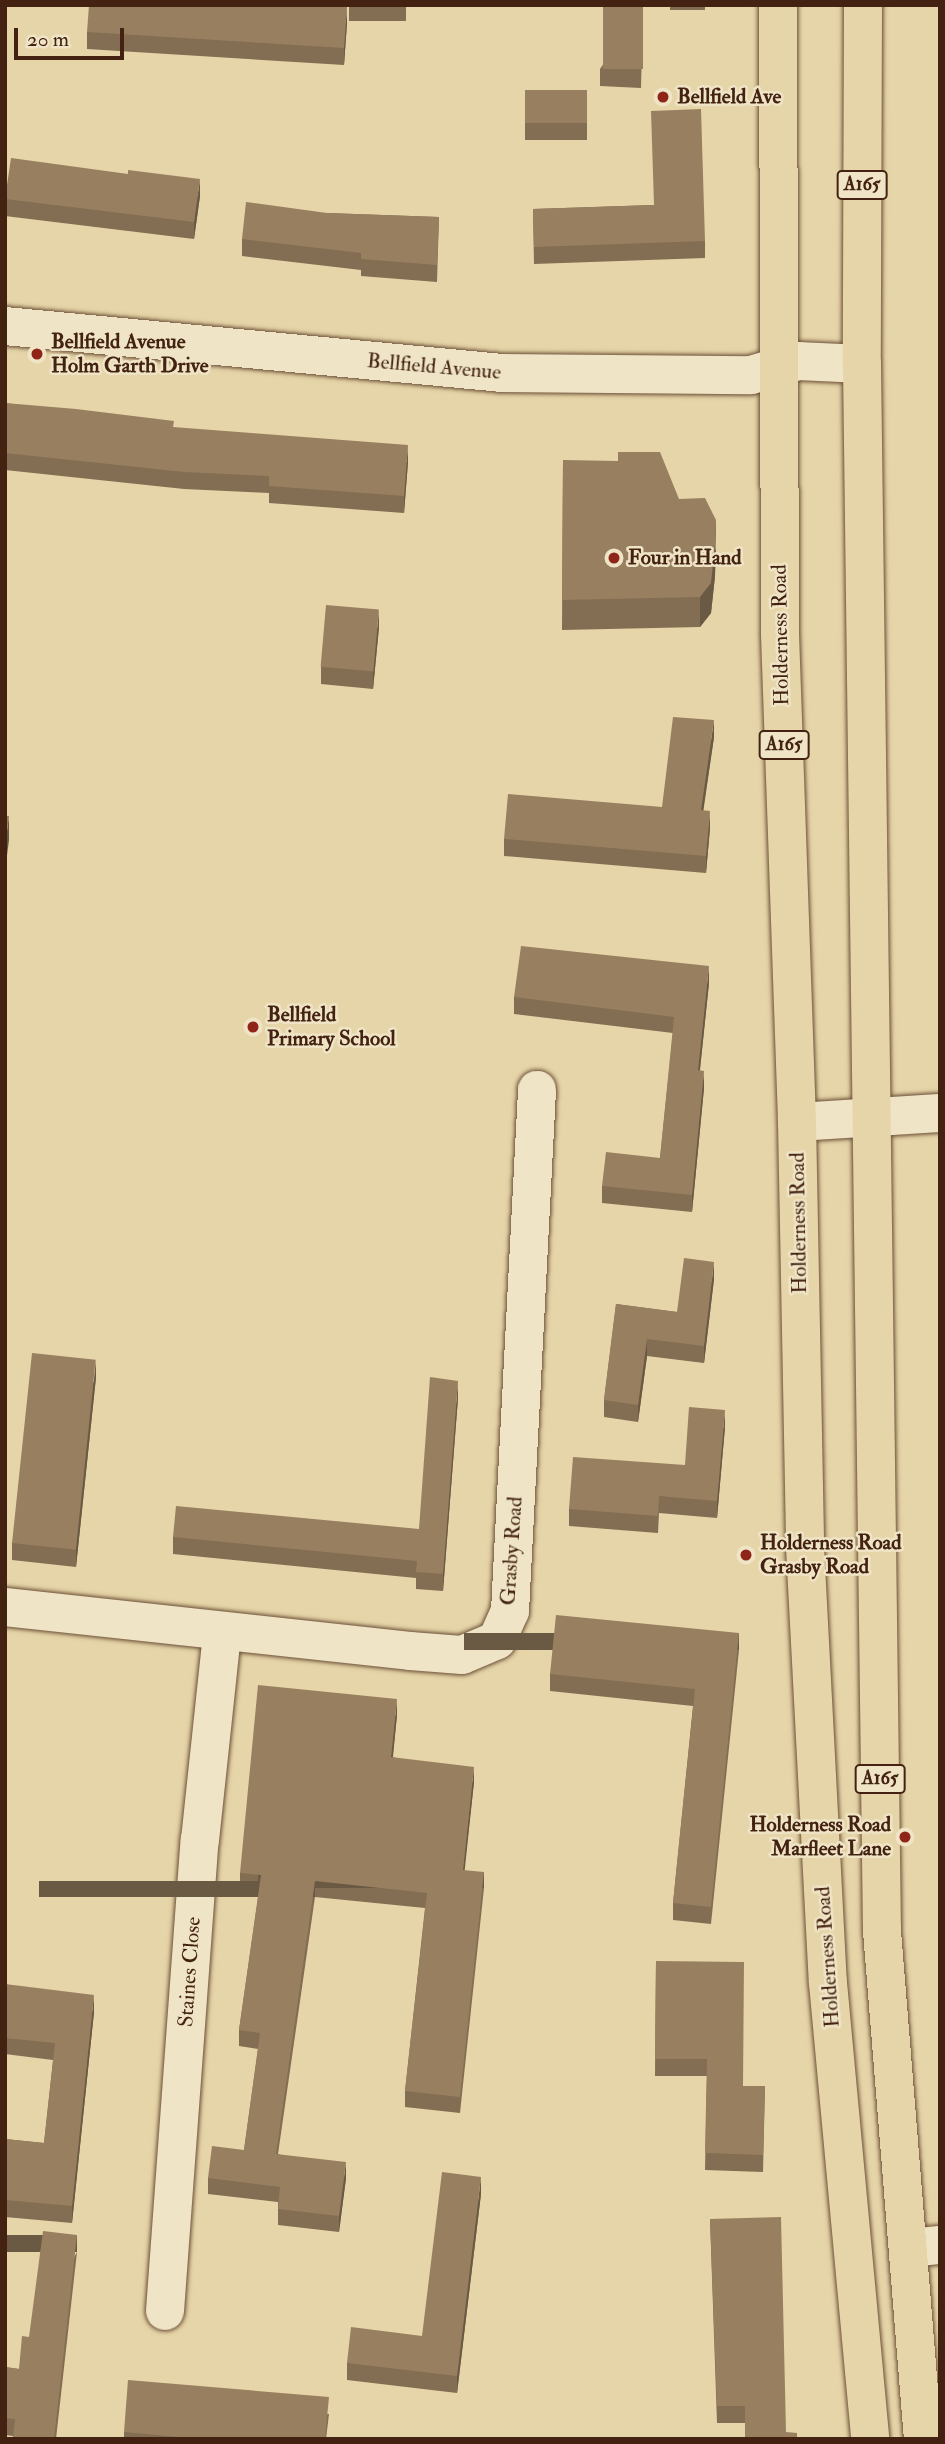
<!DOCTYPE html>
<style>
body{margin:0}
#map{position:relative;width:945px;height:2444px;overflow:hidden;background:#e6d5a8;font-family:"IM FELL Double Pica",serif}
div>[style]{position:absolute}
.roads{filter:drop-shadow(0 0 2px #6c4f37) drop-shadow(0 0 2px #6c4f37)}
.minor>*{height:38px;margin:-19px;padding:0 19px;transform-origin:19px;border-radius:19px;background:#efe4c6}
.highway>*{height:38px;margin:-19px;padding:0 19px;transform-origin:19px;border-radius:19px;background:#e6d5a8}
.wall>*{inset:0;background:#836d53;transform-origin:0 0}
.shaded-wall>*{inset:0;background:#6a5943;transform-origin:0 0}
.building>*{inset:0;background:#987f60;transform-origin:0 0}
.dots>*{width:19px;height:19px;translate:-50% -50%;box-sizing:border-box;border:4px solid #efe4c6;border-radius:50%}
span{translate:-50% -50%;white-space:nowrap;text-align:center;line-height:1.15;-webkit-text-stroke:5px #efe4c6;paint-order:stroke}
.shield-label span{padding:2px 5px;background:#efe4c6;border:2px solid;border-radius:5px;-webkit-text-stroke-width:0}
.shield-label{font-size:19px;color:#432211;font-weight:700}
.poi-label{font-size:21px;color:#432211;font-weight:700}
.left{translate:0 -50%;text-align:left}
.right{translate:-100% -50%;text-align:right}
.street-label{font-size:21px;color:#432211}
.frame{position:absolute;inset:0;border:7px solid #432211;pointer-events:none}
.scale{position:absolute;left:14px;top:28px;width:110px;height:32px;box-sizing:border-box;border:4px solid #432211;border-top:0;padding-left:9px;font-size:21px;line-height:24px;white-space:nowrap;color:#432211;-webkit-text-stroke:5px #efe4c6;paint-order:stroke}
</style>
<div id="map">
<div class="roads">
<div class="minor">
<div style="left:5px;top:326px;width:497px;rotate:5.4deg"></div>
<div style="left:500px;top:373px;width:251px;rotate:0.5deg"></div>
<div style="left:751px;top:375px;width:49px;rotate:-16.6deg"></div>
<div style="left:798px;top:361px;width:64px;rotate:2.7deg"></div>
<div style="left:797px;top:1122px;width:143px;rotate:-3.6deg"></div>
<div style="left:5px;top:1607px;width:407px;rotate:6.2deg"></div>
<div style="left:410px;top:1651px;width:52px;rotate:4.4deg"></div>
<div style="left:462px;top:1655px;width:38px;rotate:-23deg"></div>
<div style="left:497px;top:1640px;width:32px;rotate:-66deg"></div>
<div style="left:510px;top:1611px;width:522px;rotate:-87.03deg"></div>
<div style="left:910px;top:2248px;width:30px;rotate:-6deg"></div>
<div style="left:165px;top:2311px;width:472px;rotate:-85.8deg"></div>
<div style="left:200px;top:1840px;width:208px;rotate:-83.9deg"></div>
</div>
<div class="highway">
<div style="left:778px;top:5px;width:629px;rotate:89.82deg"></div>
<div style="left:780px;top:634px;width:488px;rotate:88deg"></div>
<div style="left:797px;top:1122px;width:425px;rotate:88.9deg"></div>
<div style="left:805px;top:1547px;width:437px;rotate:87deg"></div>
<div style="left:828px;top:1983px;width:458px;rotate:84.7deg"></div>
<div style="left:863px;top:5px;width:359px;rotate:90.2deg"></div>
<div style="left:862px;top:364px;width:1567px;rotate:89.27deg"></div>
<div style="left:882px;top:1931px;width:510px;rotate:85.39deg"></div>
</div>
</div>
<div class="wall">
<div style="left:349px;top:5px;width:57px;height:16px"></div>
<div style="clip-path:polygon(643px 5px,641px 88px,600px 86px,600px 69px)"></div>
<div style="left:670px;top:5px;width:35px;height:5px"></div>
<div style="clip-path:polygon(347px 23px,344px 65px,87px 49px,87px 32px)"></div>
<div style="left:587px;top:90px;width:50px;height:62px;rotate:90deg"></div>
<div style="clip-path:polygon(200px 196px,194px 239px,5px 216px,5px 197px)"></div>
<div style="clip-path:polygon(653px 205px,705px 241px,705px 258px,534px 264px,533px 209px)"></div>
<div style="clip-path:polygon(327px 213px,439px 217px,437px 282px,361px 276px,361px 270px,242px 256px,242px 239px)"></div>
<div style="clip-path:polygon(5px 403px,408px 462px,404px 513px,269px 503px,269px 493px,184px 489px,5px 470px)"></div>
<div style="clip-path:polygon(563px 460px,679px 499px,716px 550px,715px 576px,711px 613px,700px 627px,562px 630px)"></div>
<div style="clip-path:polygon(379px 627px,373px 689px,321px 684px,321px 667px)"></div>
<div style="clip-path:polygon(714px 737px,703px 810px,710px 828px,706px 873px,504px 856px,504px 839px,662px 807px)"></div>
<div style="clip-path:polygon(709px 983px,700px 1070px,704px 1088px,692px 1212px,602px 1203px,602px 1186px,660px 1158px,673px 1033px,514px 1014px,514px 997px)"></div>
<div style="clip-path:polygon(714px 1279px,704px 1363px,647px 1356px,638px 1422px,604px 1417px,604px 1400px,616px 1304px,677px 1312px)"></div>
<div style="clip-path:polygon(96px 1377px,76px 1567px,12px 1560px,12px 1543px)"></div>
<div style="clip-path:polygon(458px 1398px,443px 1591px,416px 1589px,416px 1578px,173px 1554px,173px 1537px,419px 1529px)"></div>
<div style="clip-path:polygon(725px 1427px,717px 1518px,659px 1513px,658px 1533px,569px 1526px,569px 1509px,685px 1465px)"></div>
<div style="clip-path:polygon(739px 1650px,711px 1924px,673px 1920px,673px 1903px,693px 1706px,550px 1691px,550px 1674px)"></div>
<div style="clip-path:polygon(397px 1715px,393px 1757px,474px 1782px,464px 1870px,484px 1888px,460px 2113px,405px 2107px,405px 2091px,425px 1908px,315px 1897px,278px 2154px,346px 2178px,339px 2232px,278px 2225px,278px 2202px,208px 2194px,208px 2178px,244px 2150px,258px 2049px,239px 2046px,239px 2030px,259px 1891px,240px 1889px,240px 1873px)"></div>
<div style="clip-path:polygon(656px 1961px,743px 2086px,765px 2086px,763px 2172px,705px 2170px,707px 2076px,655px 2076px)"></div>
<div style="clip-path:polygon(5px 1984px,94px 2012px,72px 2223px,5px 2217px,5px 2139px,44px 2143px,53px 2060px,5px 2054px)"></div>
<div style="clip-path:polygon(481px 2194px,457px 2393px,347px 2380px,347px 2363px,422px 2336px)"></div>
<div style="clip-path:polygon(710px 2219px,786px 2432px,745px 2423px,717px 2423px)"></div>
<div style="clip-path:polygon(77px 2252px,56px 2439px,13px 2439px,13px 2436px,5px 2435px,5px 2367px,19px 2369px,29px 2337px)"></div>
<div style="clip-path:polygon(329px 2414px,326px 2439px,124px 2439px,124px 2432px)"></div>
</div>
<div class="shaded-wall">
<div style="clip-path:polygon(347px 6px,347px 23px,344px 65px,344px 48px)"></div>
<div style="clip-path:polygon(200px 179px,200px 196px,194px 239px,194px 222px)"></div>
<div style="clip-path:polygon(408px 445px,408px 462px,404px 513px,404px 496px)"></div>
<div style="clip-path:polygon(716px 520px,715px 576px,711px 613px,700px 627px,700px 597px)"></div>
<div style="clip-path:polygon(379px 610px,379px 627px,373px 689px,373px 672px)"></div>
<div style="clip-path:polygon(714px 720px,714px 737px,701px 827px,701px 810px)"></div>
<div style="clip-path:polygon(710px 811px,710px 828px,706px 873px,706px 856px)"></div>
<div style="clip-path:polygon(9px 816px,9px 840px,5px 871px,5px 846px)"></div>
<div style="clip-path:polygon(709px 966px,709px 983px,698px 1087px,698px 1070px)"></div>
<div style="clip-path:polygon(704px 1071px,704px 1088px,692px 1212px,692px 1195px)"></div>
<div style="clip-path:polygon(714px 1262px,714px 1279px,704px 1363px,704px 1346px)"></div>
<div style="clip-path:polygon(647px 1339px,647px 1356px,638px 1422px,638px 1405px)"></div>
<div style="clip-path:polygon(96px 1360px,96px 1377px,76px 1567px,76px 1550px)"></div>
<div style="clip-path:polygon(458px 1381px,458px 1398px,443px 1591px,443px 1574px)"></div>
<div style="clip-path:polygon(725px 1410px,725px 1427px,717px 1518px,717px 1501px)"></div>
<div style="left:739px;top:1633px;width:17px;height:275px;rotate:90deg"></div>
<div style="clip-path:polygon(397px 1699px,397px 1715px,391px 1773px,391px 1757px)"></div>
<div style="clip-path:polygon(474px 1767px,474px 1782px,463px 1886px,463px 1870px)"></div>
<div style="left:484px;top:1872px;width:16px;height:226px;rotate:90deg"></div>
<div style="left:315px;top:1881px;width:16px;height:276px;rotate:90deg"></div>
<div style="clip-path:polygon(94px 1995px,94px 2012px,72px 2223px,72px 2206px)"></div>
<div style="clip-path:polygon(346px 2162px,346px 2178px,339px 2232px,339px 2216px)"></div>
<div style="clip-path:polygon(481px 2177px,481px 2194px,457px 2393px,457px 2376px)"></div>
<div style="left:77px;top:2235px;width:17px;height:205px;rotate:90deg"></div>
</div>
<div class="building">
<div style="clip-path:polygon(89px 5px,331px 5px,347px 6px,344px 48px,87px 32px)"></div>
<div style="left:603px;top:5px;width:40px;height:64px"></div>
<div style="left:587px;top:90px;width:33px;height:62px;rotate:90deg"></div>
<div style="clip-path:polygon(701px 109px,705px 241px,534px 247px,533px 209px,654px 205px,651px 111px)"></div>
<div style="clip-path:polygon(11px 158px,128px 174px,128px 170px,200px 179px,194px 222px,5px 199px)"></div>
<div style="clip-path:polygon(246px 202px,327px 213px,439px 217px,437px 265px,361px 259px,361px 253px,242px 239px)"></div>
<div style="clip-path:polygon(5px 403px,76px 409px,174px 421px,173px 427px,408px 445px,404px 496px,269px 486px,269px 476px,184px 472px,5px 453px)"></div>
<div style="clip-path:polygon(618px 452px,660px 452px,679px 499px,705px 498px,716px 520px,715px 545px,711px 583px,700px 597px,562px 600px,563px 460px,618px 461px)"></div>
<div style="left:326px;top:605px;width:53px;height:62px;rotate:5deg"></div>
<div style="clip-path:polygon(673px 717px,714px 720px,701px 810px,710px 811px,706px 856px,504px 839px,508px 794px,662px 807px)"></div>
<div style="clip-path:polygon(5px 816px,9px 816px,5px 846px)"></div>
<div style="clip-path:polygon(521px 946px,709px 966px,698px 1070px,704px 1071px,692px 1195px,602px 1186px,606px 1152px,660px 1158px,674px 1017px,514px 997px)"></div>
<div style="clip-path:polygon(684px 1258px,714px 1262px,704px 1346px,647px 1339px,638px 1405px,604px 1400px,616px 1304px,677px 1312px)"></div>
<div style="left:32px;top:1353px;width:64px;height:191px;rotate:6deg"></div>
<div style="clip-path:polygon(430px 1377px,458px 1381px,443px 1574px,416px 1572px,417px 1561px,173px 1537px,176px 1506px,419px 1529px)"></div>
<div style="clip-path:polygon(689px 1407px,725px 1410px,717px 1501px,659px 1496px,658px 1516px,569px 1509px,573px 1457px,685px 1465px)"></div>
<div style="clip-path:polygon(556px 1615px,739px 1633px,711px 1907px,673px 1903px,695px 1689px,550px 1674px)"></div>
<div style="clip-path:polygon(258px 1685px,397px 1699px,391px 1757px,474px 1767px,463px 1870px,484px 1872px,460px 2097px,405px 2091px,427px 1893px,315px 1881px,276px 2154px,346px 2162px,339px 2216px,278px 2209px,280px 2187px,208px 2178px,212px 2146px,244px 2150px,260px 2033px,239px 2030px,261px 1875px,240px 1873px)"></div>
<div style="clip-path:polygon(656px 1961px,744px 1962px,743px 2086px,765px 2086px,763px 2155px,705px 2153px,707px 2059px,655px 2059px)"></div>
<div style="clip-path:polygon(5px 1984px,94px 1995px,72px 2206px,5px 2200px,5px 2139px,44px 2143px,55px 2043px,5px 2038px)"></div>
<div style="clip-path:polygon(442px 2172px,481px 2177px,457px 2376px,347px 2363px,351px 2327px,422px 2336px)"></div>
<div style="clip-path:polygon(781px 2217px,786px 2432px,797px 2433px,797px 2439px,745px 2439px,745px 2406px,717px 2406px,710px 2219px)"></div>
<div style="clip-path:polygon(43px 2231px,77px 2235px,54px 2439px,13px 2439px,15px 2419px,5px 2418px,5px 2367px,19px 2369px,22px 2336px,29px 2337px)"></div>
<div style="clip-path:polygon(128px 2380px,329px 2397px,325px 2439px,201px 2439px,124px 2432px)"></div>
</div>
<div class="dots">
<div style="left:663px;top:97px;background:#8f2418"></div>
<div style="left:37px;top:354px;background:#8f2418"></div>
<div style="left:614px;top:558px;background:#8f2418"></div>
<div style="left:253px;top:1027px;background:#8f2418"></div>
<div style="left:746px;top:1555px;background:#8f2418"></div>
<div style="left:905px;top:1837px;background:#8f2418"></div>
</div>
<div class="shield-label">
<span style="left:862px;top:185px">A165</span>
<span style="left:784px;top:745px">A165</span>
<span style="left:880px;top:1779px">A165</span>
</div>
<div class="poi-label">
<span class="left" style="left:677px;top:97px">Bellfield Ave</span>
<span class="left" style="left:51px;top:354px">Bellfield Avenue<br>Holm Garth Drive</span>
<span class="left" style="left:628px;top:558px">Four in Hand</span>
<span class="left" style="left:267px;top:1027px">Bellfield<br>Primary School</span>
<span class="left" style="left:760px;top:1555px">Holderness Road<br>Grasby Road</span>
<span class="right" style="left:891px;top:1837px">Holderness Road<br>Marfleet Lane</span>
</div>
<div class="street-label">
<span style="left:434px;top:367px;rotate:5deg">Bellfield Avenue</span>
<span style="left:781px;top:635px;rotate:-91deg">Holderness Road</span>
<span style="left:799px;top:1223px;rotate:-91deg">Holderness Road</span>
<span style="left:512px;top:1551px;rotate:-86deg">Grasby Road</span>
<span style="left:828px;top:1957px;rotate:-94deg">Holderness Road</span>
<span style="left:190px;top:1972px;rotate:-86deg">Staines Close</span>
</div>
<div class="frame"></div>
<div class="scale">20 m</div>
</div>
